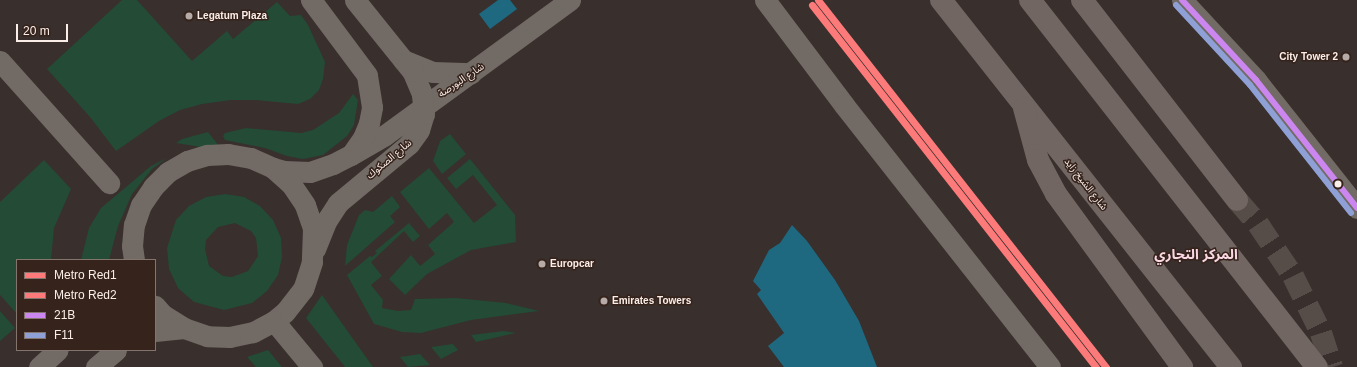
<!DOCTYPE html>
<meta charset="utf-8">
<style>
body{margin:0}
#map{position:relative;width:1357px;height:367px;overflow:hidden;background:#392f2c;font-family:Arial,"Noto Sans Arabic",sans-serif}
div>[style]{position:absolute}
.green>*{inset:0;background:#234b36}
.water>*{inset:0;background:#1e6880}
.highway-tunnel>*{height:22px;margin-top:-11px;transform-origin:0;background:repeating-linear-gradient(90deg,#564c48 0 22px,transparent 0 33px)}
.minor>*{height:21px;margin:-10.5px;padding:0 10.5px;transform-origin:10.5px;border-radius:10.5px;background:#726a64}
.highway>*{height:22px;margin:-11px;padding:0 11px;transform-origin:11px;border-radius:11px;background:#716661}
.bus-1>*{height:6px;margin:-3px;padding:0 3px;transform-origin:3px;border-radius:3px;background:#cb86ef}
.bus-2>*{height:6px;margin:-3px;padding:0 3px;transform-origin:3px;border-radius:3px;background:#8ea0d6}
.metro-1>*{height:7px;margin:-3.5px;padding:0 3.5px;transform-origin:3.5px;border-radius:3.5px;background:#fc7a7a}
.metro-2>*{height:7px;margin:-3.5px;padding:0 3.5px;transform-origin:3.5px;border-radius:3.5px;background:#fc7a7a}
.dots>*{width:11px;height:11px;translate:-50% -50%;box-sizing:border-box;border:2px solid #35231c;border-radius:50%}
span{translate:-50% -50%;white-space:nowrap;text-align:center;line-height:1.15;-webkit-text-stroke:3px #35231c;paint-order:stroke}
.poi-label{font-size:10px;color:#fbeee9;font-weight:700}
.left{translate:0 -50%;text-align:left}
.right{translate:-100% -50%;text-align:right}
.street-label{font-size:10px;color:#fbeee9}
.district-label{font-size:14px;color:#f9d8e4;font-weight:700}
.legend{position:absolute;left:16px;top:259px;width:140px;height:92px;box-sizing:border-box;background:#35231c;border:1px solid #84746e;margin:0;padding:5px 7px;list-style:none;font-size:12px;color:#fbeee9}
.legend li{display:flex;align-items:center;gap:8px;height:20px}
.legend b{width:20px;border:1px solid #84746e}
.scale{position:absolute;left:16px;top:24px;width:52px;height:18px;box-sizing:border-box;border:2px solid #fbeee9;border-top:0;padding-left:5px;font-size:12px;line-height:14px;white-space:nowrap;color:#fbeee9;-webkit-text-stroke:3px #35231c;paint-order:stroke}
</style>
<div id="map">
<div class="green">
<div style="clip-path:polygon(122px 0,137px 0,192px 61px,227px 31px,233px 39px,277px 2px,290px 16px,301px 15px,308px 25px,325px 62px,323px 79px,319px 90px,310px 99px,298px 104px,255px 100px,231px 100px,202px 104px,180px 110px,159px 121px,116px 151px,90px 117px,47px 69px)"></div>
<div style="clip-path:polygon(353px 94px,358px 100px,354px 125px,347px 136px,323px 155px,303px 159px,287px 156px,265px 148px,225px 140px,223px 136px,225px 133px,246px 128px,301px 133px,313px 130px,339px 113px)"></div>
<div style="clip-path:polygon(208px 132px,219px 146px,213px 149px,176px 143px,182px 139px)"></div>
<div style="clip-path:polygon(450px 134px,466px 154px,442px 174px,433px 161px,440px 141px)"></div>
<div style="clip-path:polygon(167px 158px,152px 169px,132px 194px,118px 226px,109px 260px,81px 260px,89px 228px,101px 208px,151px 166px)"></div>
<div style="clip-path:polygon(470px 159px,515px 215px,516px 242px,471px 250px,427px 274px,405px 295px,389px 279px,411px 255px,420px 266px,435px 254px,428px 245px,454px 222px,447px 213px,429px 229px,400px 192px,429px 168px,474px 223px,497px 205px,473px 175px,456px 189px,447px 178px)"></div>
<div style="clip-path:polygon(44px 160px,71px 189px,54px 228px,51px 260px,17px 260px,17px 314px,0 295px,0 202px)"></div>
<div style="clip-path:polygon(evenodd,225px 194px,244px 197px,260px 206px,273px 220px,281px 238px,282px 257px,278px 275px,267px 291px,252px 303px,224px 310px,194px 302px,178px 288px,169px 269px,167px 248px,176px 220px,189px 206px,206px 197px,225px 194px,235px 223px,251px 231px,256px 238px,258px 256px,248px 271px,232px 277px,223px 276px,209px 266px,205px 249px,206px 240px,218px 227px,235px 223px)"></div>
<div style="clip-path:polygon(392px 196px,400px 207px,390px 216px,395px 222px,345px 266px,347px 245px,359px 215px,365px 210px,373px 212px)"></div>
<div style="clip-path:polygon(409px 223px,420px 236px,413px 242px,404px 231px,371px 262px,382px 276px,371px 285px,383px 300px,382px 308px,398px 311px,411px 310px,415px 299px,456px 298px,506px 303px,539px 311px,471px 320px,421px 333px,402px 332px,374px 324px,347px 275px,370px 256px,372px 257px,377px 253px,375px 251px)"></div>
<div style="clip-path:polygon(322px 295px,373px 367px,345px 367px,306px 318px)"></div>
<div style="clip-path:polygon(0 311px,15px 328px,0 341px)"></div>
<div style="clip-path:polygon(504px 331px,516px 333px,476px 342px,471px 335px)"></div>
<div style="clip-path:polygon(453px 344px,458px 350px,441px 359px,431px 347px)"></div>
<div style="clip-path:polygon(268px 350px,282px 367px,256px 367px,247px 357px)"></div>
<div style="clip-path:polygon(420px 354px,430px 365px,408px 367px,400px 357px)"></div>
</div>
<div class="water">
<div style="clip-path:polygon(498px 0,510px 0,517px 9px,490px 29px,479px 14px)"></div>
<div style="clip-path:polygon(792px 225px,807px 241px,835px 280px,859px 321px,877px 367px,784px 367px,768px 346px,784px 333px,757px 294px,761px 290px,753px 281px,769px 250px,780px 243px)"></div>
</div>
<div class="highway-tunnel">
<div style="left:1237px;top:200px;width:32px;rotate:49deg"></div>
<div style="left:1258px;top:224px;width:63px;rotate:56.1deg"></div>
<div style="left:1293px;top:276px;width:64px;rotate:63.8deg"></div>
<div style="left:1321px;top:333px;width:36px;rotate:72deg"></div>
</div>
<div class="minor">
<div style="left:765px;top:0;width:131px;rotate:53deg"></div>
<div style="left:844px;top:105px;width:333px;rotate:51.8deg"></div>
<div style="left:1182px;top:0;width:109px;rotate:47.2deg"></div>
<div style="left:1256px;top:80px;width:163px;rotate:51.7deg"></div>
<div style="left:403px;top:60px;width:32px;rotate:22deg"></div>
<div style="left:433px;top:72px;width:38px;rotate:2deg"></div>
<div style="left:0;top:61px;width:164px;rotate:48.2deg"></div>
<div style="left:351px;top:155px;width:39px;rotate:-30deg"></div>
<div style="left:385px;top:135px;width:229px;rotate:-36.1deg"></div>
<div style="left:273px;top:168px;width:11px;rotate:15deg"></div>
<div style="left:284px;top:171px;width:26px;rotate:2deg"></div>
<div style="left:310px;top:172px;width:24px;rotate:-19deg"></div>
<div style="left:333px;top:164px;width:20px;rotate:-27deg"></div>
<div style="left:351px;top:155px;width:21px;rotate:-55deg"></div>
<div style="left:363px;top:138px;width:16px;rotate:-68deg"></div>
<div style="left:369px;top:123px;width:16px;rotate:-79deg"></div>
<div style="left:372px;top:107px;width:32px;rotate:-99deg"></div>
<div style="left:367px;top:75px;width:94px;rotate:-126.7deg"></div>
<div style="left:315px;top:249px;width:31px;rotate:-68deg"></div>
<div style="left:327px;top:220px;width:20px;rotate:-57deg"></div>
<div style="left:338px;top:203px;width:92px;rotate:-39.7deg"></div>
<div style="left:409px;top:144px;width:17px;rotate:-54deg"></div>
<div style="left:419px;top:130px;width:17px;rotate:-73deg"></div>
<div style="left:424px;top:114px;width:20px;rotate:-96deg"></div>
<div style="left:422px;top:94px;width:25px;rotate:-113deg"></div>
<div style="left:412px;top:71px;width:91px;rotate:-128.8deg"></div>
<div style="left:134px;top:260px;width:14px;rotate:-98deg"></div>
<div style="left:132px;top:246px;width:21px;rotate:-85deg"></div>
<div style="left:134px;top:225px;width:21px;rotate:-71deg"></div>
<div style="left:141px;top:205px;width:22px;rotate:-56deg"></div>
<div style="left:153px;top:187px;width:21px;rotate:-45deg"></div>
<div style="left:168px;top:172px;width:22px;rotate:-30deg"></div>
<div style="left:187px;top:161px;width:21px;rotate:-17deg"></div>
<div style="left:207px;top:155px;width:21px;rotate:-3deg"></div>
<div style="left:228px;top:154px;width:23px;rotate:10deg"></div>
<div style="left:251px;top:158px;width:24px;rotate:24deg"></div>
<div style="left:273px;top:168px;width:24px;rotate:42deg"></div>
<div style="left:291px;top:184px;width:25px;rotate:56deg"></div>
<div style="left:305px;top:205px;width:24px;rotate:71deg"></div>
<div style="left:313px;top:228px;width:34px;rotate:92deg"></div>
<div style="left:312px;top:262px;width:28px;rotate:108deg"></div>
<div style="left:303px;top:289px;width:29px;rotate:128deg"></div>
<div style="left:285px;top:312px;width:14px;rotate:141deg"></div>
<div style="left:274px;top:321px;width:24px;rotate:152deg"></div>
<div style="left:253px;top:332px;width:24px;rotate:168deg"></div>
<div style="left:230px;top:337px;width:23px;rotate:-178deg"></div>
<div style="left:207px;top:336px;width:24px;rotate:-161deg"></div>
<div style="left:184px;top:328px;width:26px;rotate:-148deg"></div>
<div style="left:162px;top:314px;width:11px;rotate:-131deg"></div>
<div style="left:274px;top:321px;width:60px;rotate:50.4deg"></div>
<div style="left:155px;top:331px;width:29px;rotate:-6deg"></div>
<div style="left:39px;top:367px;width:25px;rotate:-42deg"></div>
<div style="left:96px;top:367px;width:26px;rotate:-40deg"></div>
</div>
<div class="highway">
<div style="left:941px;top:0;width:468px;rotate:51.7deg"></div>
<div style="left:1030px;top:0;width:466px;rotate:52deg"></div>
<div style="left:1082px;top:0;width:253px;rotate:52.2deg"></div>
<div style="left:1024px;top:108px;width:54px;rotate:74.9deg"></div>
<div style="left:1038px;top:160px;width:38px;rotate:62deg"></div>
<div style="left:1056px;top:194px;width:214px;rotate:53.9deg"></div>
</div>
<div class="bus-1">
<div style="left:1182px;top:0;width:109px;rotate:47.2deg"></div>
<div style="left:1256px;top:80px;width:163px;rotate:51.7deg"></div>
</div>
<div class="bus-2">
<div style="left:1176px;top:5px;width:109px;rotate:47.2deg"></div>
<div style="left:1250px;top:85px;width:163px;rotate:51.7deg"></div>
</div>
<div class="metro-1">
<div style="left:818px;top:0;width:467px;rotate:51.9deg"></div>
</div>
<div class="metro-2">
<div style="left:812px;top:5px;width:460px;rotate:51.9deg"></div>
</div>
<div class="dots">
<div style="left:189px;top:16px;background:#b7aba7"></div>
<div style="left:1346px;top:57px;background:#b7aba7"></div>
<div style="left:1338px;top:184px;background:#fbeee9"></div>
<div style="left:542px;top:264px;background:#b7aba7"></div>
<div style="left:604px;top:301px;background:#b7aba7"></div>
</div>
<div class="poi-label">
<span class="left" style="left:197px;top:16px">Legatum Plaza</span>
<span class="right" style="left:1338px;top:57px">City Tower 2</span>
<span class="left" style="left:550px;top:264px">Europcar</span>
<span class="left" style="left:612px;top:301px">Emirates Towers</span>
</div>
<div class="street-label">
<span style="left:461px;top:80px;rotate:-34deg">شارع البورصة</span>
<span style="left:389px;top:159px;rotate:-40deg">شارع الصكوك</span>
<span style="left:1086px;top:184px;rotate:52deg">شارع الشيخ زايد</span>
</div>
<div class="district-label">
<span style="left:1196px;top:254px">المركز التجاري</span>
</div>
<ul class="legend">
<li><b style="height:5px;background:#fc7a7a"></b>Metro Red1</li>
<li><b style="height:5px;background:#fc7a7a"></b>Metro Red2</li>
<li><b style="height:5px;background:#cb86ef"></b>21B</li>
<li><b style="height:5px;background:#8ea0d6"></b>F11</li>
</ul>
<div class="scale">20 m</div>
</div>
